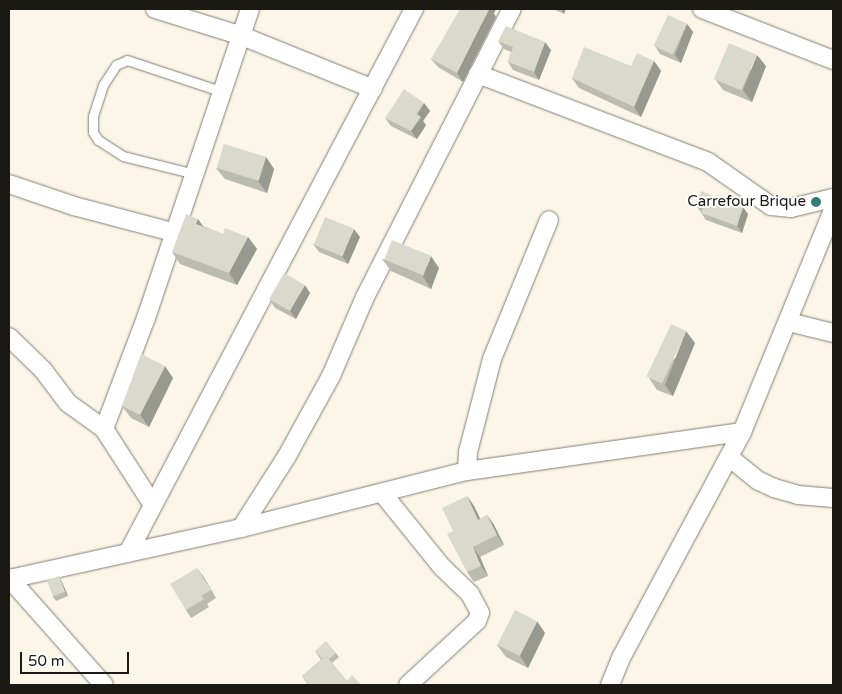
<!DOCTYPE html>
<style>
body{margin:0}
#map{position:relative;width:842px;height:694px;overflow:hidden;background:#fbf6e8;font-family:"Varela Round",sans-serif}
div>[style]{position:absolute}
.roads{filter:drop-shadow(0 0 1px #837e72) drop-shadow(0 0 1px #837e72)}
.lane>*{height:9px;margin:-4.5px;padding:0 4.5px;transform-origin:4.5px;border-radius:4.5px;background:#fff}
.street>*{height:18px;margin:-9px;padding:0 9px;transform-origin:9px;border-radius:9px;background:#fff}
.wall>*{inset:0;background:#bbbbaf}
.shaded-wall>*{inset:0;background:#98998f}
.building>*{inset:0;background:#d9dacc;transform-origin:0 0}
.dots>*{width:14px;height:14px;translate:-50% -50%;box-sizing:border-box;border:2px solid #fff;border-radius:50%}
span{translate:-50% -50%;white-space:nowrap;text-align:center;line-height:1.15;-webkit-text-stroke:4px #fff;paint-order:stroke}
.poi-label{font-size:15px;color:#1b1914}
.right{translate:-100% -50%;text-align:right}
.frame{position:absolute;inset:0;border:10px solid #1b1914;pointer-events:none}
.scale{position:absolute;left:20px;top:652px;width:109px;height:22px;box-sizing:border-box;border:2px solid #1b1914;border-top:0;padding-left:6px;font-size:15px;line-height:18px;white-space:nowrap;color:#1b1914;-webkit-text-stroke:4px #fff;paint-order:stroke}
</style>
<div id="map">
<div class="roads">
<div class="lane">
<div style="left:195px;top:174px;width:74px;rotate:-166deg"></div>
<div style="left:123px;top:156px;width:30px;rotate:-147deg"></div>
<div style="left:98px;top:140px;width:9px;rotate:-122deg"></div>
<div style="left:93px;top:132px;width:16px;rotate:-90deg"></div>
<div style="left:93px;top:116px;width:33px;rotate:-72deg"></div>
<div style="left:103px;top:85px;width:24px;rotate:-57deg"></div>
<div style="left:116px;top:65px;width:12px;rotate:-24deg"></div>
<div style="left:127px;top:60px;width:101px;rotate:18.4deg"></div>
</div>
<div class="street">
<div style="left:155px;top:9px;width:91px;rotate:17.2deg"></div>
<div style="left:242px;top:36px;width:141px;rotate:22deg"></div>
<div style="left:702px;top:9px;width:141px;rotate:21.3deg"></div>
<div style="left:478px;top:74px;width:246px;rotate:20.9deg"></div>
<div style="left:708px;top:162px;width:77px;rotate:34.9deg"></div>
<div style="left:771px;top:206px;width:20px;rotate:6deg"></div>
<div style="left:791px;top:208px;width:43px;rotate:-13.4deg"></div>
<div style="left:9px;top:184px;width:69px;rotate:18.7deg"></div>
<div style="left:74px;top:206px;width:106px;rotate:14.8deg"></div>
<div style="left:788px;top:322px;width:46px;rotate:13.7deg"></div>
<div style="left:9px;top:337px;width:47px;rotate:44.1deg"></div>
<div style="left:43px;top:370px;width:41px;rotate:52.9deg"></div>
<div style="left:68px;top:403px;width:44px;rotate:35.8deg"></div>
<div style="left:104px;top:429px;width:90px;rotate:57.2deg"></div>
<div style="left:104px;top:429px;width:119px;rotate:-69.3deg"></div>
<div style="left:146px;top:318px;width:326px;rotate:-71.4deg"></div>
<div style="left:729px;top:457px;width:38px;rotate:39deg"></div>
<div style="left:759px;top:481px;width:17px;rotate:25deg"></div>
<div style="left:774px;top:488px;width:25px;rotate:16deg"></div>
<div style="left:798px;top:495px;width:35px;rotate:5deg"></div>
<div style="left:467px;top:471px;width:19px;rotate:-87deg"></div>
<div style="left:468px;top:452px;width:96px;rotate:-75.5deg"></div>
<div style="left:492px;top:359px;width:150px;rotate:-67.7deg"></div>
<div style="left:383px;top:494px;width:94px;rotate:51.1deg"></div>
<div style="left:442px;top:567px;width:39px;rotate:44deg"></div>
<div style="left:470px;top:594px;width:21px;rotate:62deg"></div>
<div style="left:480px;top:613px;width:9px;rotate:111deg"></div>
<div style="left:477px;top:621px;width:94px;rotate:137.2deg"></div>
<div style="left:241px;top:528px;width:85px;rotate:-57.4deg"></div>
<div style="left:287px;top:456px;width:91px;rotate:-61.2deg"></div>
<div style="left:331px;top:376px;width:86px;rotate:-66.7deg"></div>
<div style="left:365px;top:297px;width:323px;rotate:-63deg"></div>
<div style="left:128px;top:553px;width:615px;rotate:-62.27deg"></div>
<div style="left:9px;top:578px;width:143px;rotate:48.4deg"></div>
<div style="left:9px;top:579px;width:238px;rotate:-12.4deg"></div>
<div style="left:241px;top:528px;width:233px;rotate:-14.2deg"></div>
<div style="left:467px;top:471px;width:278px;rotate:-8.1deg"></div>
<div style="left:610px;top:685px;width:31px;rotate:-68deg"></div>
<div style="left:622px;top:656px;width:254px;rotate:-61.8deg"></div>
<div style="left:742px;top:432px;width:240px;rotate:-67.7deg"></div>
</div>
</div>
<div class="wall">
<div style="clip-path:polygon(553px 9px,566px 9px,564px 14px)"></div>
<div style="clip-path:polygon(494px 14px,496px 17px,463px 82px,438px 67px,431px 59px)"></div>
<div style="clip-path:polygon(687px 24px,693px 32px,681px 63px,660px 54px,655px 46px)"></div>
<div style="clip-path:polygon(498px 41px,551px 50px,539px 80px,513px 70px,508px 62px,511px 52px,504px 49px)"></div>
<div style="clip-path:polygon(654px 61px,661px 71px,641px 117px,579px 88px,572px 78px)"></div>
<div style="clip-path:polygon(766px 66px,752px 102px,723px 90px,715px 79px)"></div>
<div style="clip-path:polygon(424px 103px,430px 111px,423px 121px,426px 125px,417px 139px,391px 126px,385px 118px)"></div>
<div style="clip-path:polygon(266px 157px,274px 169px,267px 193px,225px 179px,216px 168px)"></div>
<div style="clip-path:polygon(696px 205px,748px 214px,742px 233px,706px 220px)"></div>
<div style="clip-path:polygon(198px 219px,203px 226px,223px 234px,248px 237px,257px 249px,237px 285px,180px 264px,172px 252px)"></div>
<div style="clip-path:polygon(360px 237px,348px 264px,319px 252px,313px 244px)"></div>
<div style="clip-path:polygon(382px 259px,439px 268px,431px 289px,391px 271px)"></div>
<div style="clip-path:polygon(310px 293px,296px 319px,275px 308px,270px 300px)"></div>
<div style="clip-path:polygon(695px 343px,673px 396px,657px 390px,649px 378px)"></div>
<div style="clip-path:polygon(173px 378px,149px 427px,131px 418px,122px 406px)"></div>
<div style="clip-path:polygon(467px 496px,474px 506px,480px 519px,487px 515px,494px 525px,504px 545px,480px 557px,488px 576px,474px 582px,467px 572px)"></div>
<div style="clip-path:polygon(59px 576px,61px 580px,68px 596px,56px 601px,53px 597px)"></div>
<div style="clip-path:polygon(203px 576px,216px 598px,207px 604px,209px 607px,191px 618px,186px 610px)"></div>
<div style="clip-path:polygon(545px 633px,528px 668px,506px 657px,497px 645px)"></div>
<div style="clip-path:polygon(315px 651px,336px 653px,339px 657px,332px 663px,347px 681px,361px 685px,308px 685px,302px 676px,321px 660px)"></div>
</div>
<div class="shaded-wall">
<div style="clip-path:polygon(489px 9px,496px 9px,494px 14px,496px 17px,463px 82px,457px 73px)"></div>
<div style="clip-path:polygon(561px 9px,566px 9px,564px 14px)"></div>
<div style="clip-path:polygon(687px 24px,693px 32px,681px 63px,675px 55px)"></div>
<div style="clip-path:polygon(545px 42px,551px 50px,539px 80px,534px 72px)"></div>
<div style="clip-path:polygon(757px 55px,766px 66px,752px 102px,743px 90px)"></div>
<div style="clip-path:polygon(654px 61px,661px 71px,641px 117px,634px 107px)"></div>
<div style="clip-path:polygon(424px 103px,430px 111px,423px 121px,426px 125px,417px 139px,411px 131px,417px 114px)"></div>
<div style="clip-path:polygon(266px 157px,274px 169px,267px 193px,258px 181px)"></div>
<div style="clip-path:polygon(743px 207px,748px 214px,742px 233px,737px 226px)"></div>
<div style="clip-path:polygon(198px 219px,206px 231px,196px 224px)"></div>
<div style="clip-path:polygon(354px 229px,360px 237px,348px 264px,342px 256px)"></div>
<div style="clip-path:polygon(248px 237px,257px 249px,237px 285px,229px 273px)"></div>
<div style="clip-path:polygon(431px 256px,439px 268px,431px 289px,423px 277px)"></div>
<div style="clip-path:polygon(305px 285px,310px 293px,296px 319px,290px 311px)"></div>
<div style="clip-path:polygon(686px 331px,695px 343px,673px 396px,665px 385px)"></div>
<div style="clip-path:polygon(165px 366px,173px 378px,149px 427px,140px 415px)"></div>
<div style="clip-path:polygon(467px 496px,474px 506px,485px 529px,478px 520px)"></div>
<div style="clip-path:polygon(487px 515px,494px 525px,504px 545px,497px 535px)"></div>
<div style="clip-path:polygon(473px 547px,480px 557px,488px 576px,481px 566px)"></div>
<div style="clip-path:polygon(197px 568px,203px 576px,216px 598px,211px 590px)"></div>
<div style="clip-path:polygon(59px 576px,61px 580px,68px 596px,65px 592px)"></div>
<div style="clip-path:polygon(537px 621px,545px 633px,528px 668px,520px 656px)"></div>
</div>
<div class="building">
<div style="clip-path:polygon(460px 9px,489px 9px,457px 73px,431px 59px)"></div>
<div style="left:668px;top:15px;width:21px;height:34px;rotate:25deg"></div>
<div style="clip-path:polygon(506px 26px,545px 42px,534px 72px,508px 62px,513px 47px,498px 41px)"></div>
<div style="left:729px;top:43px;width:30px;height:39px;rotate:23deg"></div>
<div style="clip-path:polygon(584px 47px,631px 66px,637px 53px,654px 61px,634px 107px,572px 78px)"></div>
<div style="clip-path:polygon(404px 89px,424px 103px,417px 114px,421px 117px,411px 131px,385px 118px)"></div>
<div style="left:224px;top:144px;width:44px;height:25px;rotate:17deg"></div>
<div style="clip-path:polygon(701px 191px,743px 207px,737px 226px,701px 213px,703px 208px,696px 205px)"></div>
<div style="clip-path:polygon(186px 214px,198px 219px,196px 224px,223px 234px,225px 228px,248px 237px,229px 273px,172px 252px)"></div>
<div style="left:325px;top:217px;width:31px;height:30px;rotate:22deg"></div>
<div style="left:392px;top:240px;width:42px;height:21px;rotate:22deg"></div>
<div style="left:284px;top:273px;width:24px;height:30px;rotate:30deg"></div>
<div style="left:671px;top:324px;width:17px;height:58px;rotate:25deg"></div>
<div style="clip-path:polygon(141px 354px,165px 366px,140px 415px,122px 406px)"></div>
<div style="clip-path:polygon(467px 496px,478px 520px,487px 515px,497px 535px,473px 547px,481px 566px,467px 572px,447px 534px,453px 531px,442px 508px)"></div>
<div style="clip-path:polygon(197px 568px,211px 590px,201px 596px,204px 599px,186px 610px,170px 584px)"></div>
<div style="left:59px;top:576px;width:17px;height:13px;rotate:69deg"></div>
<div style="left:515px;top:610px;width:25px;height:39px;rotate:27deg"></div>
<div style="clip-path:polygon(326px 641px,336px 653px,329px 659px,326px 656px,322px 659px,315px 651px)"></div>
<div style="clip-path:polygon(326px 656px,347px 681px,352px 675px,361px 685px,309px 685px,302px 676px)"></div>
</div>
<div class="dots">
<div style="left:816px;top:202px;background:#347c77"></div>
</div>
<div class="poi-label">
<span class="right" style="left:806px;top:202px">Carrefour Brique</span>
</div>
<div class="frame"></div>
<div class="scale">50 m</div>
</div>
